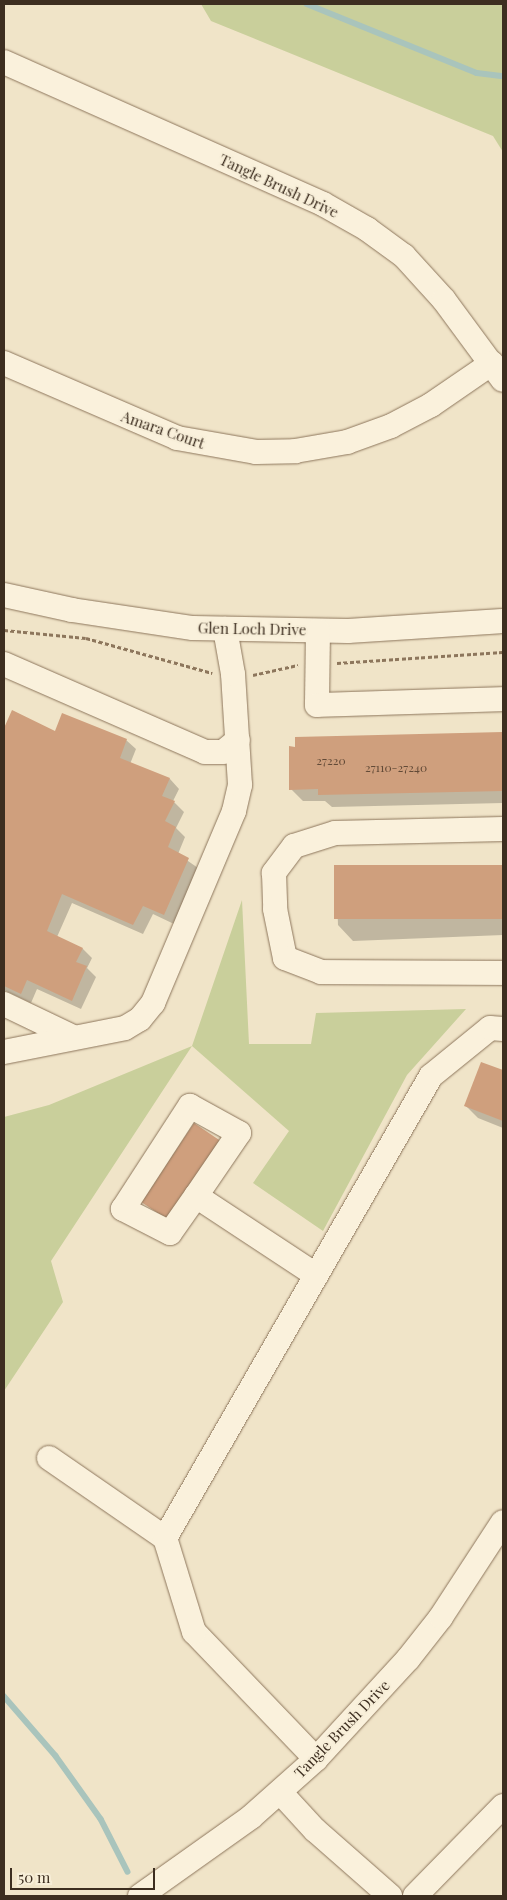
<!DOCTYPE html>
<style>
body{margin:0}
#map{position:relative;width:507px;height:1900px;overflow:hidden;background:#f0e4c8;font-family:"Playfair Display",serif}
div>[style]{position:absolute}
.green>*{inset:0;background:#c9cf9b}
.shadow>*{inset:0;background:#0003}
.stream>*{height:5.5px;margin:-2.75px;padding:0 2.75px;transform-origin:2.75px;border-radius:2.75px;background:#a9c4bc}
.building>*{inset:0;background:#cf9f7d;transform-origin:0 0}
.path>*{height:3px;margin-top:-1.5px;transform-origin:0;background:repeating-linear-gradient(90deg,#8d765c 0 4px,transparent 0 6.5px)}
.roads{filter:drop-shadow(0 0 1px #8d765c) drop-shadow(0 0 1px #8d765c)}
.minor>*{height:24px;margin:-12px;padding:0 12px;transform-origin:12px;border-radius:12px;background:#faf1dc}
span{translate:-50% -50%;white-space:nowrap;text-align:center;line-height:1.15;-webkit-text-stroke:4px #f7eed8;paint-order:stroke}
.number-label{font-size:12px;color:#624a37}
.number-label span{-webkit-text-stroke-width:0}
.street-label{font-size:15px;color:#3d2e20}
.frame{position:absolute;inset:0;border:5px solid #3d2e20;pointer-events:none}
.scale{position:absolute;left:10px;top:1868px;width:145px;height:22px;box-sizing:border-box;border:2px solid #3d2e20;border-top:0;padding-left:6px;font-size:15px;line-height:18px;white-space:nowrap;color:#3d2e20;-webkit-text-stroke:4px #f7eed8;paint-order:stroke}
</style>
<div id="map">
<div class="green">
<div style="clip-path:polygon(201px 4px,503px 4px,503px 152px,493px 136px,211px 21px)"></div>
<div style="clip-path:polygon(242px 900px,249px 1044px,311px 1044px,316px 1013px,466px 1009px,407px 1075px,323px 1231px,253px 1183px,289px 1131px,192px 1046px,51px 1261px,63px 1302px,4px 1391px,4px 1117px,49px 1105px,192px 1046px)"></div>
</div>
<div class="shadow">
<div style="clip-path:polygon(13px 711px,55px 733px,126px 740px,136px 749px,130px 764px,170px 779px,179px 789px,173px 801px,184px 812px,176px 828px,185px 837px,178px 854px,198px 868px,174px 924px,153px 914px,143px 934px,72px 903px,57px 937px,83px 949px,92px 958px,87px 968px,96px 977px,81px 1009px,37px 989px,31px 1003px,4px 990px,4px 731px)"></div>
<div style="clip-path:polygon(503px 733px,503px 803px,332px 807px,325px 801px,303px 801px,291px 789px,296px 738px)"></div>
<div style="clip-path:polygon(503px 867px,503px 935px,353px 941px,338px 925px,336px 873px)"></div>
<div style="clip-path:polygon(482px 1064px,503px 1072px,503px 1128px,478px 1118px,466px 1106px)"></div>
</div>
<div class="stream">
<div style="left:307px;top:4px;width:183px;rotate:22.1deg"></div>
<div style="left:477px;top:73px;width:26px;rotate:7deg"></div>
<div style="left:4px;top:1696px;width:79px;rotate:49.1deg"></div>
<div style="left:56px;top:1756px;width:77px;rotate:54.5deg"></div>
<div style="left:101px;top:1819px;width:59px;rotate:63deg"></div>
</div>
<div class="building">
<div style="clip-path:polygon(12px 710px,55px 731px,62px 713px,127px 739px,120px 758px,170px 778px,162px 796px,175px 801px,165px 821px,176px 827px,168px 847px,189px 858px,164px 915px,143px 906px,133px 925px,62px 894px,47px 931px,83px 948px,76px 962px,87px 966px,72px 1001px,27px 980px,21px 994px,4px 986px,4px 728px)"></div>
<div style="clip-path:polygon(503px 732px,503px 791px,318px 795px,318px 789px,289px 790px,289px 746px,295px 747px,295px 737px)"></div>
<div style="left:503px;top:865px;width:54px;height:169px;rotate:90deg"></div>
<div style="clip-path:polygon(481px 1062px,503px 1070px,503px 1121px,464px 1106px)"></div>
<div style="left:194px;top:1123px;width:34px;height:95px;rotate:34deg"></div>
</div>
<div class="path">
<div style="left:4px;top:630px;width:82px;rotate:5.6deg"></div>
<div style="left:86px;top:638px;width:131px;rotate:15.5deg"></div>
<div style="left:337px;top:663px;width:166px;rotate:-3.8deg"></div>
<div style="left:253px;top:675px;width:46px;rotate:-12.5deg"></div>
</div>
<div class="roads">
<div class="minor">
<div style="left:4px;top:62px;width:349px;rotate:24deg"></div>
<div style="left:323px;top:204px;width:51px;rotate:29.6deg"></div>
<div style="left:367px;top:229px;width:46px;rotate:36.1deg"></div>
<div style="left:404px;top:256px;width:59px;rotate:47.7deg"></div>
<div style="left:444px;top:300px;width:99px;rotate:53.6deg"></div>
<div style="left:4px;top:363px;width:189px;rotate:23.4deg"></div>
<div style="left:177px;top:438px;width:80px;rotate:10deg"></div>
<div style="left:256px;top:452px;width:39px;rotate:-1deg"></div>
<div style="left:295px;top:451px;width:53px;rotate:-9.8deg"></div>
<div style="left:347px;top:442px;width:47px;rotate:-20deg"></div>
<div style="left:391px;top:426px;width:45px;rotate:-27.7deg"></div>
<div style="left:431px;top:405px;width:74px;rotate:-34.5deg"></div>
<div style="left:4px;top:595px;width:70px;rotate:12.4deg"></div>
<div style="left:72px;top:610px;width:122px;rotate:8.5deg"></div>
<div style="left:193px;top:628px;width:155px;rotate:1.1deg"></div>
<div style="left:348px;top:631px;width:155px;rotate:-3.7deg"></div>
<div style="left:318px;top:631px;width:74px;rotate:90.8deg"></div>
<div style="left:317px;top:705px;width:186px;rotate:-1.8deg"></div>
<div style="left:4px;top:664px;width:219px;rotate:23.6deg"></div>
<div style="left:205px;top:752px;width:18px"></div>
<div style="left:223px;top:752px;width:19px;rotate:-39deg"></div>
<div style="left:503px;top:829px;width:168px;rotate:178.6deg"></div>
<div style="left:335px;top:833px;width:43px;rotate:162.4deg"></div>
<div style="left:294px;top:846px;width:34px;rotate:127deg"></div>
<div style="left:274px;top:873px;width:36px;rotate:88deg"></div>
<div style="left:275px;top:909px;width:50px;rotate:78.5deg"></div>
<div style="left:285px;top:958px;width:39px;rotate:21deg"></div>
<div style="left:321px;top:972px;width:182px;rotate:0.3deg"></div>
<div style="left:4px;top:1004px;width:76px;rotate:25.6deg"></div>
<div style="left:4px;top:1052px;width:123px;rotate:-11.2deg"></div>
<div style="left:125px;top:1028px;width:17px;rotate:-31deg"></div>
<div style="left:140px;top:1019px;width:21px;rotate:-51deg"></div>
<div style="left:153px;top:1003px;width:208px;rotate:-67.1deg"></div>
<div style="left:234px;top:811px;width:27px;rotate:-77deg"></div>
<div style="left:240px;top:785px;width:111px;rotate:-93.6deg"></div>
<div style="left:233px;top:674px;width:46px;rotate:-100.1deg"></div>
<div style="left:196px;top:1196px;width:45px;rotate:125.1deg"></div>
<div style="left:170px;top:1233px;width:53px;rotate:-152.9deg"></div>
<div style="left:123px;top:1209px;width:123px;rotate:-57deg"></div>
<div style="left:190px;top:1106px;width:56px;rotate:28.9deg"></div>
<div style="left:239px;top:1133px;width:76px;rotate:124.3deg"></div>
<div style="left:196px;top:1196px;width:144px;rotate:33.4deg"></div>
<div style="left:49px;top:1458px;width:141px;rotate:34.6deg"></div>
<div style="left:316px;top:1759px;width:176px;rotate:-133.8deg"></div>
<div style="left:194px;top:1632px;width:98px;rotate:-107.1deg"></div>
<div style="left:165px;top:1538px;width:533px;rotate:-60.07deg"></div>
<div style="left:431px;top:1076px;width:76px;rotate:-39.1deg"></div>
<div style="left:490px;top:1028px;width:13px;rotate:4deg"></div>
<div style="left:280px;top:1792px;width:52px;rotate:47.4deg"></div>
<div style="left:315px;top:1830px;width:100px;rotate:41.3deg"></div>
<div style="left:140px;top:1896px;width:136px;rotate:-35.4deg"></div>
<div style="left:251px;top:1817px;width:87px;rotate:-41.7deg"></div>
<div style="left:316px;top:1759px;width:136px;rotate:-47.4deg"></div>
<div style="left:408px;top:1659px;width:53px;rotate:-51.8deg"></div>
<div style="left:441px;top:1617px;width:113px;rotate:-56.9deg"></div>
<div style="left:415px;top:1896px;width:126px;rotate:-45.6deg"></div>
</div>
</div>
<div class="number-label">
<span style="left:331px;top:761px">27220</span>
<span style="left:396px;top:768px">27110-27240</span>
</div>
<div class="street-label">
<span style="left:279px;top:186px;rotate:25deg">Tangle Brush Drive</span>
<span style="left:163px;top:430px;rotate:19deg">Amara Court</span>
<span style="left:252px;top:629px;rotate:1deg">Glen Loch Drive</span>
<span style="left:342px;top:1729px;rotate:-46deg">Tangle Brush Drive</span>
</div>
<div class="frame"></div>
<div class="scale">50 m</div>
</div>
